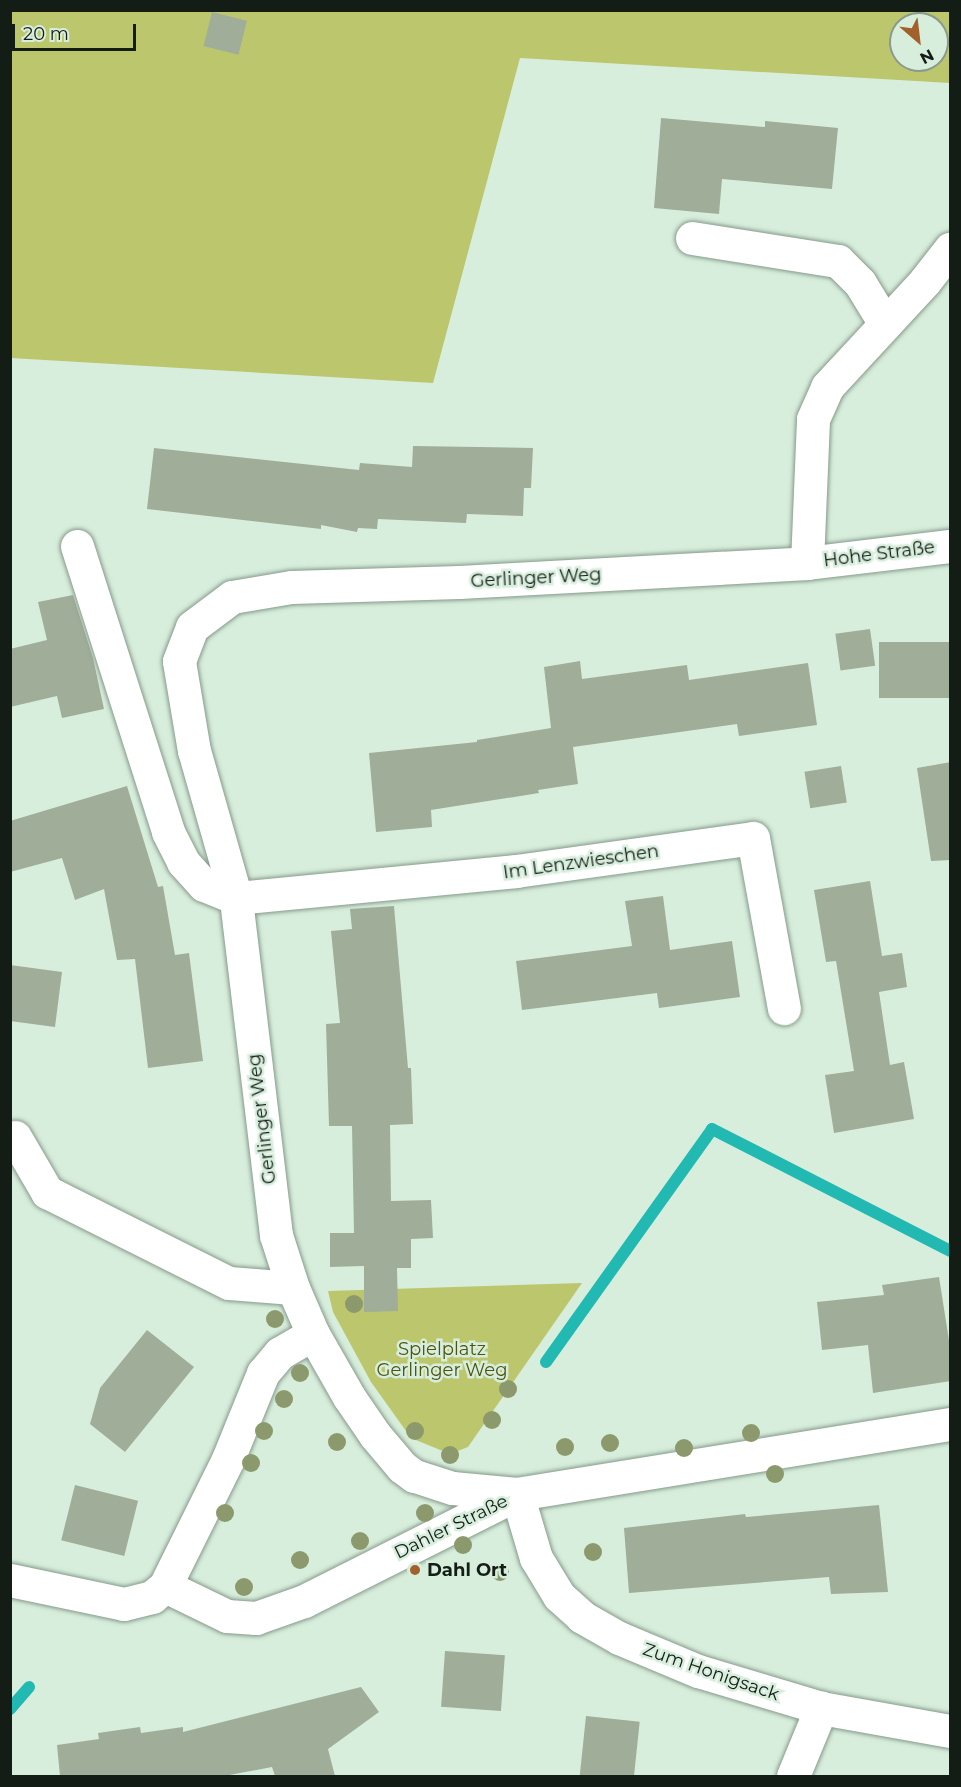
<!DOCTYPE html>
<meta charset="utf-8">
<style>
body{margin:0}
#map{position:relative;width:961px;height:1787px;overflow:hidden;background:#d8eedd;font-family:Montserrat,sans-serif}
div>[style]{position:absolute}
.green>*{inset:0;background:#bcc66d}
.stream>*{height:12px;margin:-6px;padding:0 6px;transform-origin:6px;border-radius:6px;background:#23b9b3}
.building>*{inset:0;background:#a0ad98;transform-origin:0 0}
.roads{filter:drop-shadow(0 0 2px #869a8a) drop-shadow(0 0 2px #869a8a)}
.minor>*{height:33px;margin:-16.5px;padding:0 16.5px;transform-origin:16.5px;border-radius:16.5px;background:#fff}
.trees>*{width:18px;height:18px;margin:-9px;border-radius:50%;background:#8c996c}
.dots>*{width:16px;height:16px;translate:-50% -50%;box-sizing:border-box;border:3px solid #d8eedd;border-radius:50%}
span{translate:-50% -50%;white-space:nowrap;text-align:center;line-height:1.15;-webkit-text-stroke:5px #d8eedd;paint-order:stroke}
.street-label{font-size:18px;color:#141c16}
.park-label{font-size:18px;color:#4e530f}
.poi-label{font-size:18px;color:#141c16;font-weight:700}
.left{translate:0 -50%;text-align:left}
.frame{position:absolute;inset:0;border:12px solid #141c16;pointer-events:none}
.north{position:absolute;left:889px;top:12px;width:60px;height:60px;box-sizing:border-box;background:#d8eedd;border:2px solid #8a9a8d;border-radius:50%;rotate:152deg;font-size:16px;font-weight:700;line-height:24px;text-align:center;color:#141c16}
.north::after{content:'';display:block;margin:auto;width:21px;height:27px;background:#a2612b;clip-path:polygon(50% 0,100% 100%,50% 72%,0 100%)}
.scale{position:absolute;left:12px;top:24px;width:124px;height:27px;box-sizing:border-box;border:3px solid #141c16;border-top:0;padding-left:8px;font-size:18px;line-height:21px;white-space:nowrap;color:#141c16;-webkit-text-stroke:4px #d8eedd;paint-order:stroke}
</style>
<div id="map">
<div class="green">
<div style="clip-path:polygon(evenodd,10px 11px,950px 11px,950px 83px,520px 58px,433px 383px,11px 358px,10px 11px,901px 24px,937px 24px,937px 60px,901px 60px,901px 24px)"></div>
<div style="clip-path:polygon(582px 1283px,468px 1447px,450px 1454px,411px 1438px,371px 1382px,333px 1312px,328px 1291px)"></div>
</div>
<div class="stream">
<div style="left:546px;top:1362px;width:286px;rotate:-54.5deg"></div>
<div style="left:712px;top:1129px;width:267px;rotate:27.1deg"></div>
<div style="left:10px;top:1709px;width:29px;rotate:-49deg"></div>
</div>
<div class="building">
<div style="left:212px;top:12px;width:36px;height:35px;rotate:14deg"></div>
<div style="clip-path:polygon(661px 118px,765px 127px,765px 121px,838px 128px,832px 189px,722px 179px,719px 214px,654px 208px)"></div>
<div style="clip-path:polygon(413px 446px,533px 448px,531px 488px,524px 488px,523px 516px,467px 514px,466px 523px,378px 519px,377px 529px,358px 528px,357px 532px,321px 525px,321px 529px,147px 509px,154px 448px,359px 470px,360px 463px,412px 467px)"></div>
<div style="clip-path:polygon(73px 595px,93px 658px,104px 709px,62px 718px,57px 696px,10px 707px,10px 649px,47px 640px,38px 602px)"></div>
<div style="left:870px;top:629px;width:37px;height:35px;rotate:82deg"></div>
<div style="left:951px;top:642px;width:56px;height:72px;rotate:90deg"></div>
<div style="clip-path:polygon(580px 661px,582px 679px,687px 665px,689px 680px,808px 663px,817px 725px,739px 736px,737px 724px,573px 747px,578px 784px,538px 790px,539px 793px,431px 810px,432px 827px,376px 832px,369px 753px,477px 742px,477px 740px,551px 728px,544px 667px)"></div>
<div style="clip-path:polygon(951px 762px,951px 860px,931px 861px,917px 768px)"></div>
<div style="left:841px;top:766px;width:37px;height:37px;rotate:81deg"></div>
<div style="clip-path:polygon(127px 786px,158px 887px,163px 886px,175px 955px,189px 953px,203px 1061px,148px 1068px,135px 959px,117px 960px,104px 889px,75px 900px,62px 858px,10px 872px,10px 821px)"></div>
<div style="clip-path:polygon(870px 881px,882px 956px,902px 953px,907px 987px,879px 992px,890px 1065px,904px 1062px,914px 1119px,834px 1133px,825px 1075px,854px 1071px,836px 961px,826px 962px,814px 890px)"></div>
<div style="clip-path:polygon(663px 896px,670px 950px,732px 941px,740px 997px,659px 1008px,657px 993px,522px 1010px,516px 961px,632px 946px,625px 901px)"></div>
<div style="clip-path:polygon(394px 906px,408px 1068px,411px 1068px,413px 1124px,390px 1125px,391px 1201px,431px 1200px,433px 1238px,411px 1239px,411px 1268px,397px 1268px,398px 1311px,364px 1312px,364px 1266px,330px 1267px,330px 1233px,354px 1233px,352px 1126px,329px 1126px,326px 1024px,340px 1023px,331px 931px,352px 929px,350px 909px)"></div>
<div style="clip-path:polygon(10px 965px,62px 972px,55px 1027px,10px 1021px)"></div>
<div style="clip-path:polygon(939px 1277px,951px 1353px,951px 1381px,873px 1393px,868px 1345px,822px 1350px,817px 1302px,884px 1295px,882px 1285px)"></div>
<div style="clip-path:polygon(147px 1330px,194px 1367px,125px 1452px,90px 1424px,100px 1388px)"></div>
<div style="left:75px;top:1485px;width:65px;height:57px;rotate:14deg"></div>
<div style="clip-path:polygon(879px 1505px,888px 1592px,831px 1594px,829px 1577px,629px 1593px,624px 1528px,745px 1514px,746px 1517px)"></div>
<div style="left:445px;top:1651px;width:60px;height:56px;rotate:4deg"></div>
<div style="clip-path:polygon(361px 1687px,379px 1712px,328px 1749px,335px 1776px,275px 1776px,272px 1767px,224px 1776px,60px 1776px,57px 1745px,99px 1739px,98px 1733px,140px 1727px,141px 1733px,183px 1727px,183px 1732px)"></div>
<div style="left:586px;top:1716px;width:54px;height:60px;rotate:6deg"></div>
</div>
<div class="roads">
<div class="minor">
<div style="left:692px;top:238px;width:148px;rotate:9deg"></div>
<div style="left:838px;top:261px;width:31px;rotate:45deg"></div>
<div style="left:860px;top:283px;width:48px;rotate:58.6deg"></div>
<div style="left:77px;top:546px;width:300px;rotate:72.3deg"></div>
<div style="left:168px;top:832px;width:34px;rotate:63deg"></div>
<div style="left:183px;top:862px;width:31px;rotate:48deg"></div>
<div style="left:204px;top:885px;width:35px;rotate:22deg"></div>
<div style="left:236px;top:898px;width:281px;rotate:-5.5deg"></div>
<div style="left:516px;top:871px;width:239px;rotate:-7.9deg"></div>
<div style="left:753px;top:838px;width:173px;rotate:79.7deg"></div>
<div style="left:807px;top:563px;width:144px;rotate:-87.6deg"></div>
<div style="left:813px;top:419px;width:35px;rotate:-66deg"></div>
<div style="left:827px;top:387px;width:144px;rotate:-47.2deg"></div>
<div style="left:925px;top:281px;width:41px;rotate:-52deg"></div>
<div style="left:15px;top:1137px;width:64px;rotate:59.8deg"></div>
<div style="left:47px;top:1192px;width:203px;rotate:26.6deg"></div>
<div style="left:229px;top:1283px;width:64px;rotate:4.5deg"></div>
<div style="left:517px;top:1494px;width:65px;rotate:-174.7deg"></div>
<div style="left:452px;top:1488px;width:40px;rotate:-162deg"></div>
<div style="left:414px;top:1476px;width:15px;rotate:-143deg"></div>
<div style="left:402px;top:1467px;width:42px;rotate:-130.2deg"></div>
<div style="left:375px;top:1435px;width:46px;rotate:-124.4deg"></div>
<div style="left:349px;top:1397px;width:73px;rotate:-119.7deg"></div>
<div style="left:313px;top:1334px;width:50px;rotate:-113.5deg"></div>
<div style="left:293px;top:1288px;width:56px;rotate:-107.8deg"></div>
<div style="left:276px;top:1235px;width:339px;rotate:-96.8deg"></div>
<div style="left:236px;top:898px;width:153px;rotate:-105.9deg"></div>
<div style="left:194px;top:751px;width:91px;rotate:-99.5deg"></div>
<div style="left:179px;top:661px;width:36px;rotate:-69deg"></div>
<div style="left:192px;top:627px;width:50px;rotate:-36.9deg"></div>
<div style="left:232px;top:597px;width:60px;rotate:-9.6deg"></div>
<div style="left:291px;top:587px;width:168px;rotate:-1.7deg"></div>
<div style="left:459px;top:582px;width:349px;rotate:-3.1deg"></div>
<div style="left:807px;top:563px;width:144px;rotate:-6.8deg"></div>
<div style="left:517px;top:1494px;width:67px;rotate:73.5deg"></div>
<div style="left:536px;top:1558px;width:44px;rotate:58.8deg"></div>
<div style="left:559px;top:1596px;width:31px;rotate:42deg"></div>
<div style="left:582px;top:1617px;width:43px;rotate:29.6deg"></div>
<div style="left:619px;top:1638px;width:86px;rotate:22.7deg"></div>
<div style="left:698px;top:1671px;width:128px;rotate:16.7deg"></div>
<div style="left:821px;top:1708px;width:131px;rotate:10.1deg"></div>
<div style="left:10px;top:1580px;width:116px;rotate:11.9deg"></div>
<div style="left:124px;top:1604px;width:29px;rotate:-14deg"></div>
<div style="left:152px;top:1597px;width:17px;rotate:-40deg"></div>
<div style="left:165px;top:1586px;width:142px;rotate:-63.6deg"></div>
<div style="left:228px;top:1459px;width:93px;rotate:-67.9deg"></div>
<div style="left:263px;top:1373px;width:26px;rotate:-50deg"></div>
<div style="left:280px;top:1353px;width:38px;rotate:-30deg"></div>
<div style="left:165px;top:1586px;width:69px;rotate:25.8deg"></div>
<div style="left:227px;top:1616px;width:29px;rotate:4deg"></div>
<div style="left:256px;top:1618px;width:51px;rotate:-19.5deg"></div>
<div style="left:304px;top:1601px;width:238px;rotate:-26.7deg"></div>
<div style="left:517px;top:1494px;width:439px;rotate:-9.2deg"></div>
<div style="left:793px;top:1776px;width:74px;rotate:-67.6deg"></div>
</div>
</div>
<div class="trees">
<div style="left:354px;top:1304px"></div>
<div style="left:275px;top:1319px"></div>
<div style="left:300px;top:1373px"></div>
<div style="left:508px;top:1389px"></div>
<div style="left:284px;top:1399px"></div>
<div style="left:492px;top:1420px"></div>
<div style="left:264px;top:1431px"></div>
<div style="left:415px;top:1431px"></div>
<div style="left:751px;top:1433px"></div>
<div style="left:337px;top:1442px"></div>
<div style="left:610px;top:1443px"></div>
<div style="left:565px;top:1447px"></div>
<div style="left:684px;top:1448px"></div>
<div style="left:450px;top:1455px"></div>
<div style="left:251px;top:1463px"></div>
<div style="left:775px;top:1474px"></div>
<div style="left:225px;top:1513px"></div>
<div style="left:425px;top:1513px"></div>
<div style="left:360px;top:1541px"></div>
<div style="left:463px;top:1545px"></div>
<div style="left:593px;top:1552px"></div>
<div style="left:300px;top:1560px"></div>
<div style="left:500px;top:1572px"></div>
<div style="left:244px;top:1587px"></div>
</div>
<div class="dots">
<div style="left:415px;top:1570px;background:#a2612b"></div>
</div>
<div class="street-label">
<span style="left:879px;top:554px;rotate:-7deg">Hohe Straße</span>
<span style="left:536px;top:578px;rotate:-3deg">Gerlinger Weg</span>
<span style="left:581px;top:862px;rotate:-8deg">Im Lenzwieschen</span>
<span style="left:262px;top:1119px;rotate:-97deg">Gerlinger Weg</span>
<span style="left:451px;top:1527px;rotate:-26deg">Dahler Straße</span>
<span style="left:711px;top:1672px;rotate:19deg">Zum Honigsack</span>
</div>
<div class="park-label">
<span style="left:442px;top:1360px">Spielplatz<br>Gerlinger Weg</span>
</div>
<div class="poi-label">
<span class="left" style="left:427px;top:1570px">Dahl Ort</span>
</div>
<div class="frame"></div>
<div class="north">N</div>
<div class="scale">20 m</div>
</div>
